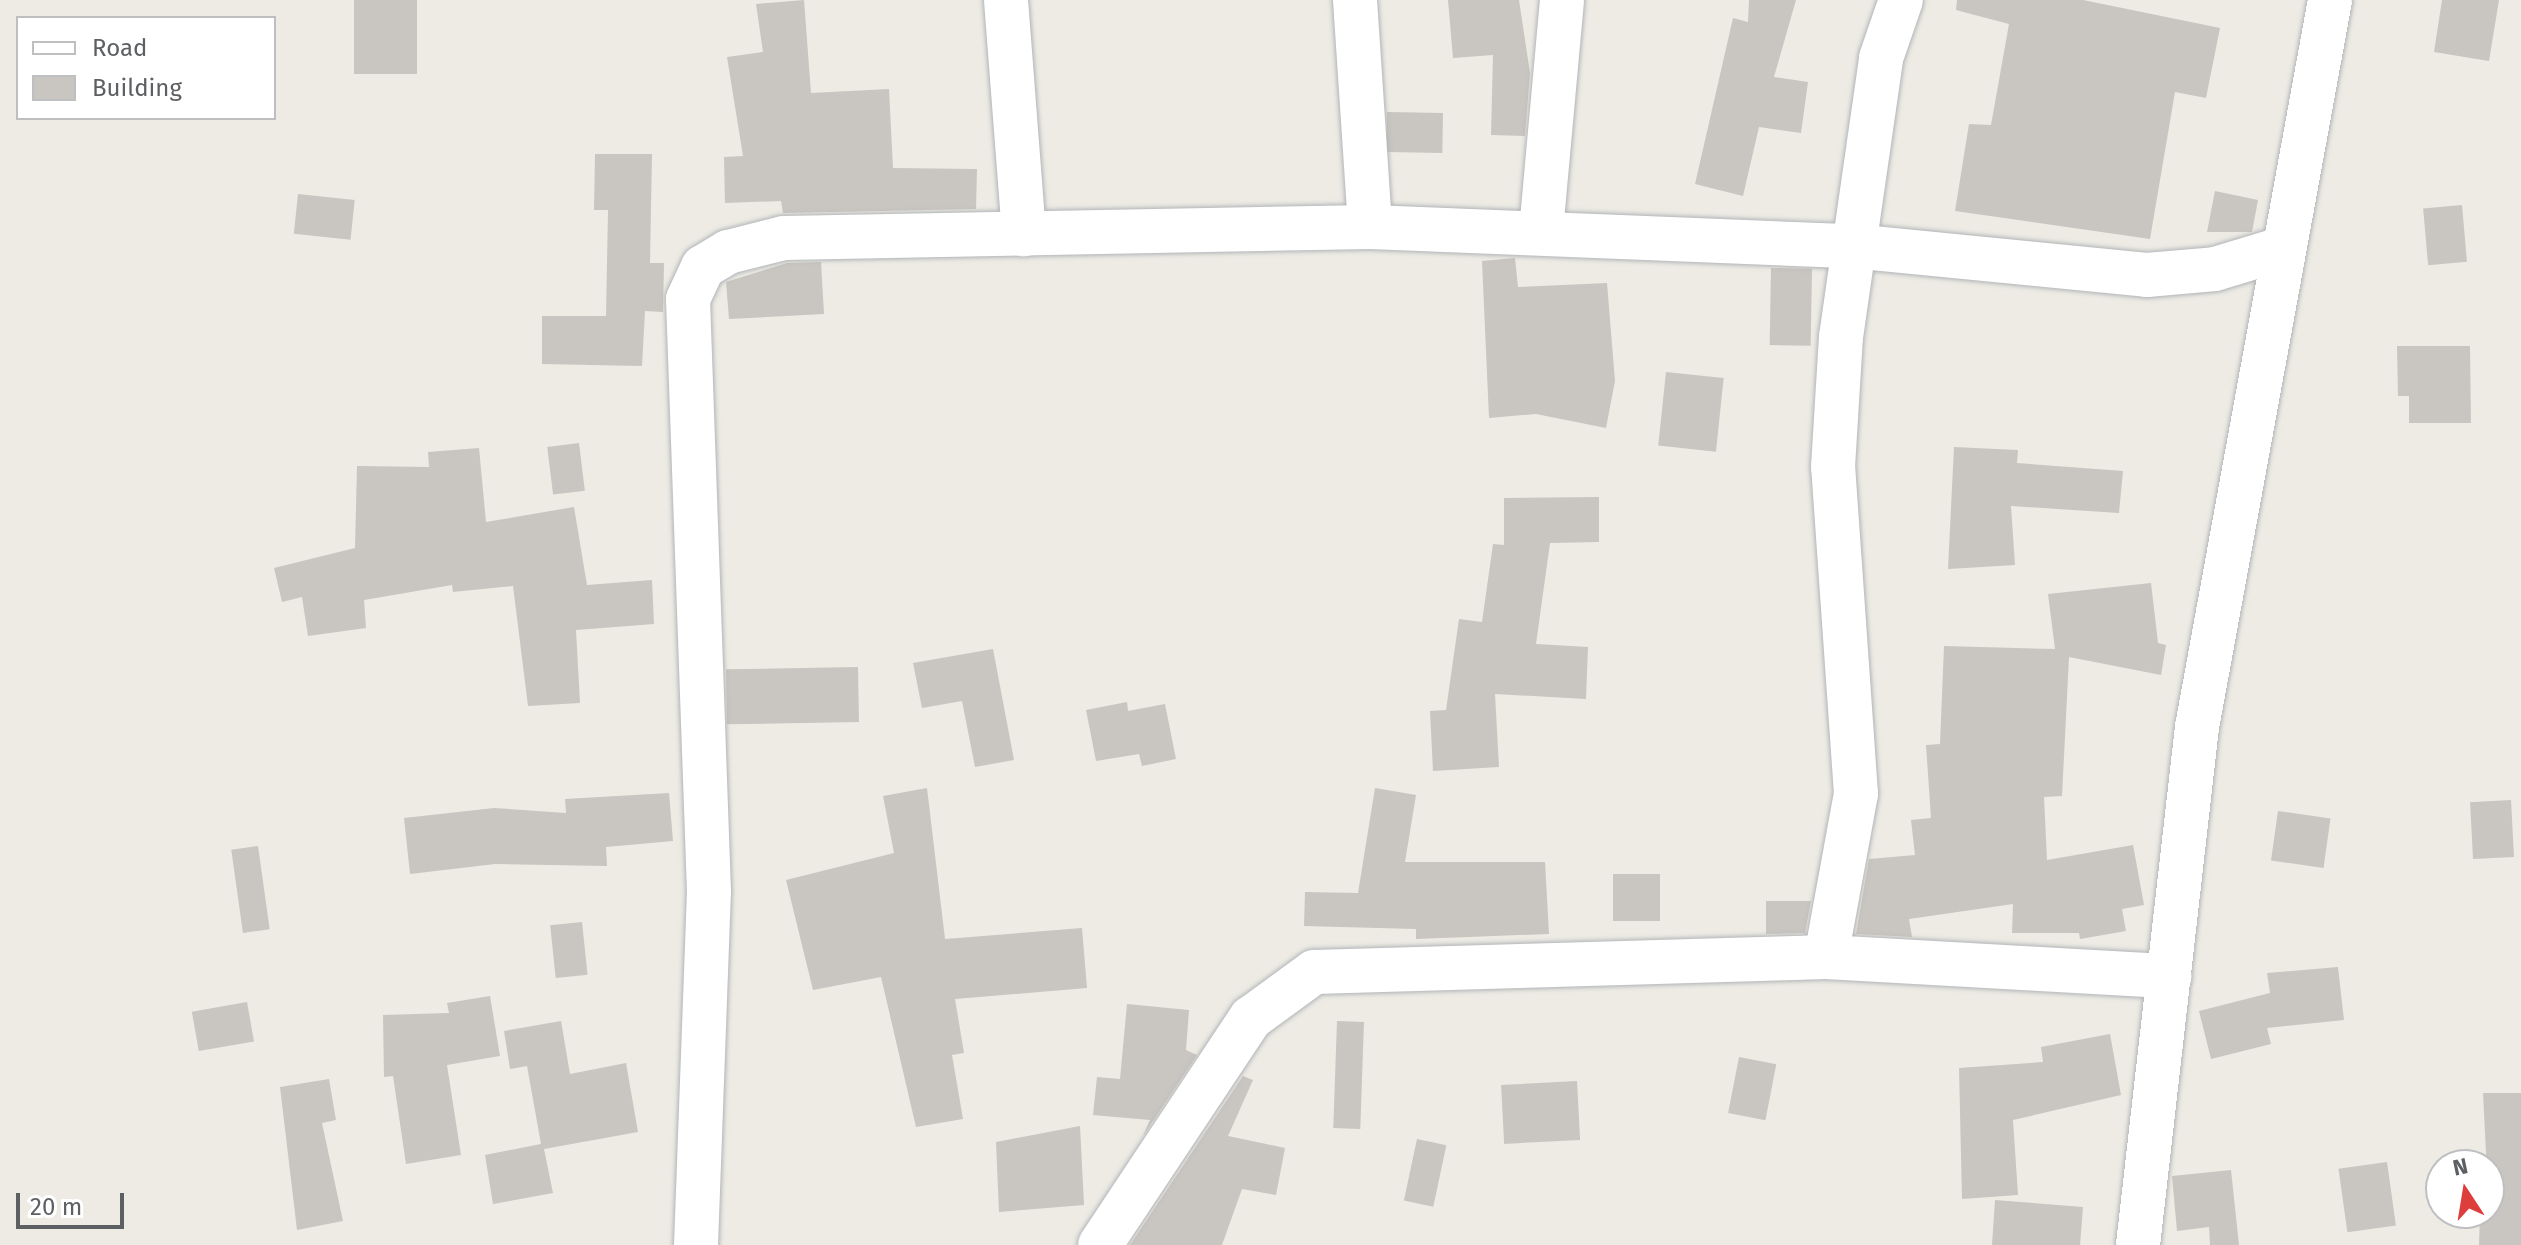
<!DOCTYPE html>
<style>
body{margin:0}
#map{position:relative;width:2521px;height:1245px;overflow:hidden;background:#edebe4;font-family:"Fira Sans",sans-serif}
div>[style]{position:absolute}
.building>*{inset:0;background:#c9c5c0;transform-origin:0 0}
.roads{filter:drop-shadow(0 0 2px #b1b5b8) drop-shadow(0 0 2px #b1b5b8)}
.minor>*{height:44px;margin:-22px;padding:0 22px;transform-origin:22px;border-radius:22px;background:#fff}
span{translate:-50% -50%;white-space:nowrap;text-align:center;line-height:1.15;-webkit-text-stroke:6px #fff;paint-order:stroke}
.legend{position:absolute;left:16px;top:16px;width:260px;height:104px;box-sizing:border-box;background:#fff;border:2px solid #bebfc1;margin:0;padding:10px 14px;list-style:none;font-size:24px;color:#5c6063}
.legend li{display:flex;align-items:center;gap:16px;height:40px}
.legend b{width:40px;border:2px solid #bebfc1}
.north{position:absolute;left:2425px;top:1149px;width:80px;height:80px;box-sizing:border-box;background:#fff;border:2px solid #bebfc1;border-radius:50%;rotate:348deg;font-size:22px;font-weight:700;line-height:32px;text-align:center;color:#5c6063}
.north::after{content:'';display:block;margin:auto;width:28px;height:36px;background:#dd3d3b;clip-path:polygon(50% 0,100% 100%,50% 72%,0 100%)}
.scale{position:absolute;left:16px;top:1193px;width:108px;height:36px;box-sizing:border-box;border:4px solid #5c6063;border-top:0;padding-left:10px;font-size:24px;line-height:28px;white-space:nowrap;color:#5c6063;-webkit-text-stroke:6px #fff;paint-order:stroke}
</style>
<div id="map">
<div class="building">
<div style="left:354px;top:0;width:63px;height:74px"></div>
<div style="clip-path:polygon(804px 0,811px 93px,889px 89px,893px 168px,977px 169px,976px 209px,783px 213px,781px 201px,725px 203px,724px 157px,743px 156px,727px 57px,763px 52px,756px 4px)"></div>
<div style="clip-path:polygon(1448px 0,1519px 0,1530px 73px,1525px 136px,1491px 135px,1493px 55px,1453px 58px)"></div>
<div style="clip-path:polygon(1749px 0,1796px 0,1774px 77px,1808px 82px,1801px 133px,1759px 127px,1743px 196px,1695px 184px,1733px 18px,1748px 22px)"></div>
<div style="clip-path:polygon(1957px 0,2083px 0,2220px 28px,2206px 98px,2175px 92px,2150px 239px,1955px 211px,1969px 124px,1991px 125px,2009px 24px,1956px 10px)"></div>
<div style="clip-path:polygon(2442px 0,2499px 0,2489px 61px,2434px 52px)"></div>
<div style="left:1387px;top:112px;width:56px;height:40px;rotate:1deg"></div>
<div style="clip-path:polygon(595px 154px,652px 154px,650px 263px,664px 263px,663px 312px,645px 311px,642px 366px,542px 364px,542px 316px,606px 316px,608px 210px,594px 210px)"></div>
<div style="clip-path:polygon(2215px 191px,2258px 200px,2252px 232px,2207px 232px)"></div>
<div style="left:298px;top:194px;width:57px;height:40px;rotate:6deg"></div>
<div style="left:2462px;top:205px;width:57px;height:39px;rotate:85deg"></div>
<div style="clip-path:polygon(1515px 258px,1518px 287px,1607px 283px,1615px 381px,1606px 428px,1536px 414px,1489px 418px,1482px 261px)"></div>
<div style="clip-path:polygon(821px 262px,824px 314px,729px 319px,726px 282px,787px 263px)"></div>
<div style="left:1771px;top:268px;width:41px;height:77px;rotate:1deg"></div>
<div style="clip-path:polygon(2397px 346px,2470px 346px,2471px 423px,2409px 423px,2409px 396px,2398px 396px)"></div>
<div style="left:1666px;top:372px;width:58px;height:74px;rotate:6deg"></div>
<div style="left:579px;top:443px;width:48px;height:32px;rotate:83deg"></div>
<div style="clip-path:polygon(1954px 447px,2018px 450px,2017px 463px,2123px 471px,2119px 513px,2011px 506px,2015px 565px,1948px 569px)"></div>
<div style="clip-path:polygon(479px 448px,486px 522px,574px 507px,587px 585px,652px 580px,654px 624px,576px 630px,580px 703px,528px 706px,513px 586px,453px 592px,452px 585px,364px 600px,366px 628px,308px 636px,302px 597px,282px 602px,274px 568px,355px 548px,357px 466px,429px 467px,428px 452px)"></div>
<div style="clip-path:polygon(1599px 497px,1599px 542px,1550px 543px,1536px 644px,1588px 647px,1586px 699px,1495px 694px,1499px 767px,1433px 771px,1430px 711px,1446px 710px,1459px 619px,1482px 622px,1493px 544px,1504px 545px,1504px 498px)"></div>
<div style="clip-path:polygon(2151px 583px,2158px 643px,2166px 645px,2161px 675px,2069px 657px,2062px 796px,2044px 797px,2047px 860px,2133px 845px,2144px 905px,2122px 909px,2126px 931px,2080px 939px,2079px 933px,2012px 933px,2013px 904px,1909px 919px,1912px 937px,1856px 934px,1869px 859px,1915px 855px,1911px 820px,1931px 818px,1926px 745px,1940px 744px,1944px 646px,2055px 649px,2048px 594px)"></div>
<div style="clip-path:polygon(993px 649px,1014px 760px,975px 767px,962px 701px,922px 708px,913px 663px)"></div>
<div style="left:858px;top:667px;width:55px;height:132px;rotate:89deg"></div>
<div style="clip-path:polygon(1127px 702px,1128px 711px,1165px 704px,1176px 759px,1142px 766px,1139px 754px,1096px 761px,1086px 710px)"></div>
<div style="clip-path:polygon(927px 788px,945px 939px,1082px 928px,1087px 988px,955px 999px,964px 1053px,952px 1055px,963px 1119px,916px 1127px,881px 977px,813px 990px,786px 880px,894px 853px,883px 796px)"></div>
<div style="clip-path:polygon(1375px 788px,1416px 795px,1405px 862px,1545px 862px,1549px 934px,1416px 939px,1416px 929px,1304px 926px,1305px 892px,1358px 893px)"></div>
<div style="clip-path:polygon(669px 793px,673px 841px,606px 847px,607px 866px,495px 864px,410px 874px,404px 818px,494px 808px,566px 813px,565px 799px)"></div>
<div style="left:2511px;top:800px;width:57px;height:41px;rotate:87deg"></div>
<div style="left:2278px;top:811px;width:53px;height:50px;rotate:8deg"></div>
<div style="left:258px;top:846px;width:84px;height:27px;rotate:82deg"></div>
<div style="left:1660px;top:874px;width:47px;height:47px;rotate:90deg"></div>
<div style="clip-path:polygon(1766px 901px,1811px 901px,1805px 933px,1766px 934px)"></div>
<div style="left:582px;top:922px;width:53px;height:32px;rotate:84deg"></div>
<div style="clip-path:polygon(2338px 967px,2344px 1020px,2267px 1028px,2271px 1044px,2211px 1059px,2199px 1011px,2270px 993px,2267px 973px)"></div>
<div style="clip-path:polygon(490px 996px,500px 1056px,447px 1065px,461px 1155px,406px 1164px,393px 1076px,384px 1077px,383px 1015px,449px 1013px,447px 1003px)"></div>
<div style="left:247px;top:1002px;width:40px;height:56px;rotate:80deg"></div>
<div style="clip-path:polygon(1127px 1004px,1189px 1010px,1186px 1050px,1197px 1055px,1143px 1136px,1150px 1120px,1093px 1115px,1097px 1077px,1120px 1079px)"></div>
<div style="clip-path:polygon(561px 1021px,570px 1074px,626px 1063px,638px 1132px,544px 1149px,553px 1193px,493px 1204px,485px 1155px,541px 1144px,527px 1066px,510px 1069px,504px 1031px)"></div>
<div style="left:1337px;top:1021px;width:27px;height:107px;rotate:2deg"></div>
<div style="clip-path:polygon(2110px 1034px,2121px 1095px,2013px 1120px,2018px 1195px,1962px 1199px,1959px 1068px,2043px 1062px,2041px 1047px)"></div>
<div style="left:1739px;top:1057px;width:38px;height:57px;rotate:11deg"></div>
<div style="clip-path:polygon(1243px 1076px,1253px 1080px,1228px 1136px,1285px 1148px,1276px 1195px,1242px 1189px,1222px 1245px,1130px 1245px)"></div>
<div style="clip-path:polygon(329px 1079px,336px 1120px,322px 1123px,343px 1221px,297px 1230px,280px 1087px)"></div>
<div style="left:1577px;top:1081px;width:59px;height:76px;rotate:87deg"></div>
<div style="clip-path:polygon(2483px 1093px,2521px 1093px,2521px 1245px,2479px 1245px,2480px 1213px,2489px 1213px)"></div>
<div style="clip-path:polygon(1080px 1126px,1084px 1205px,999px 1212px,996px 1142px)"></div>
<div style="left:1417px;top:1139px;width:30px;height:63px;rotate:12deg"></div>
<div style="left:2387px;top:1162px;width:64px;height:49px;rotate:82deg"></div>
<div style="clip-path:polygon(2231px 1170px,2239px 1245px,2210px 1245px,2209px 1227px,2177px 1231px,2172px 1176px)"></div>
<div style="clip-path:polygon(1995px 1200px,2083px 1207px,2080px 1245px,1992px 1245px)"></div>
</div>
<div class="roads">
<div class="minor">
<div style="left:1006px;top:0;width:235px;rotate:85.6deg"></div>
<div style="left:1355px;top:0;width:227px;rotate:86.2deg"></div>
<div style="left:1541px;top:231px;width:232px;rotate:-84.8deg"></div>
<div style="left:1826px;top:957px;width:166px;rotate:-79.6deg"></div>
<div style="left:1856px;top:794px;width:328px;rotate:-94deg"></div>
<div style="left:1833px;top:467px;width:130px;rotate:-86.5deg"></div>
<div style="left:1841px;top:337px;width:282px;rotate:-81.8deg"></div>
<div style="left:1881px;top:58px;width:61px;rotate:-71deg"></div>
<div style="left:696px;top:1245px;width:353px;rotate:-87.9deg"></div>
<div style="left:709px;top:892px;width:593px;rotate:-92.03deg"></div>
<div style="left:688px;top:299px;width:35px;rotate:-65deg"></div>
<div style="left:703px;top:267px;width:29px;rotate:-31deg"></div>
<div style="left:728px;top:252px;width:58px;rotate:-14deg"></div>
<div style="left:784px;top:238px;width:586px;rotate:-1.08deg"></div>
<div style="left:1370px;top:227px;width:482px;rotate:2.3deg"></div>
<div style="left:1852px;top:246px;width:296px;rotate:5.6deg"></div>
<div style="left:2147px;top:275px;width:68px;rotate:-5deg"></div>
<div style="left:2215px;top:269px;width:69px;rotate:-16.9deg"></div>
<div style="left:1100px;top:1245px;width:273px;rotate:-56.4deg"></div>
<div style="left:1251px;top:1018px;width:78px;rotate:-36.1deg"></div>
<div style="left:1314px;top:972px;width:512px;rotate:-1.68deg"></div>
<div style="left:1826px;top:957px;width:344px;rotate:3.2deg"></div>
<div style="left:2138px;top:1245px;width:521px;rotate:-83.5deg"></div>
<div style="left:2197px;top:727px;width:739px;rotate:-79.63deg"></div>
</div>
</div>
<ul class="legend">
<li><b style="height:10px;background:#fff"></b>Road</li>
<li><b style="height:22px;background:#c9c5c0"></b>Building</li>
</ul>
<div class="north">N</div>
<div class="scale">20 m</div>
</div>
